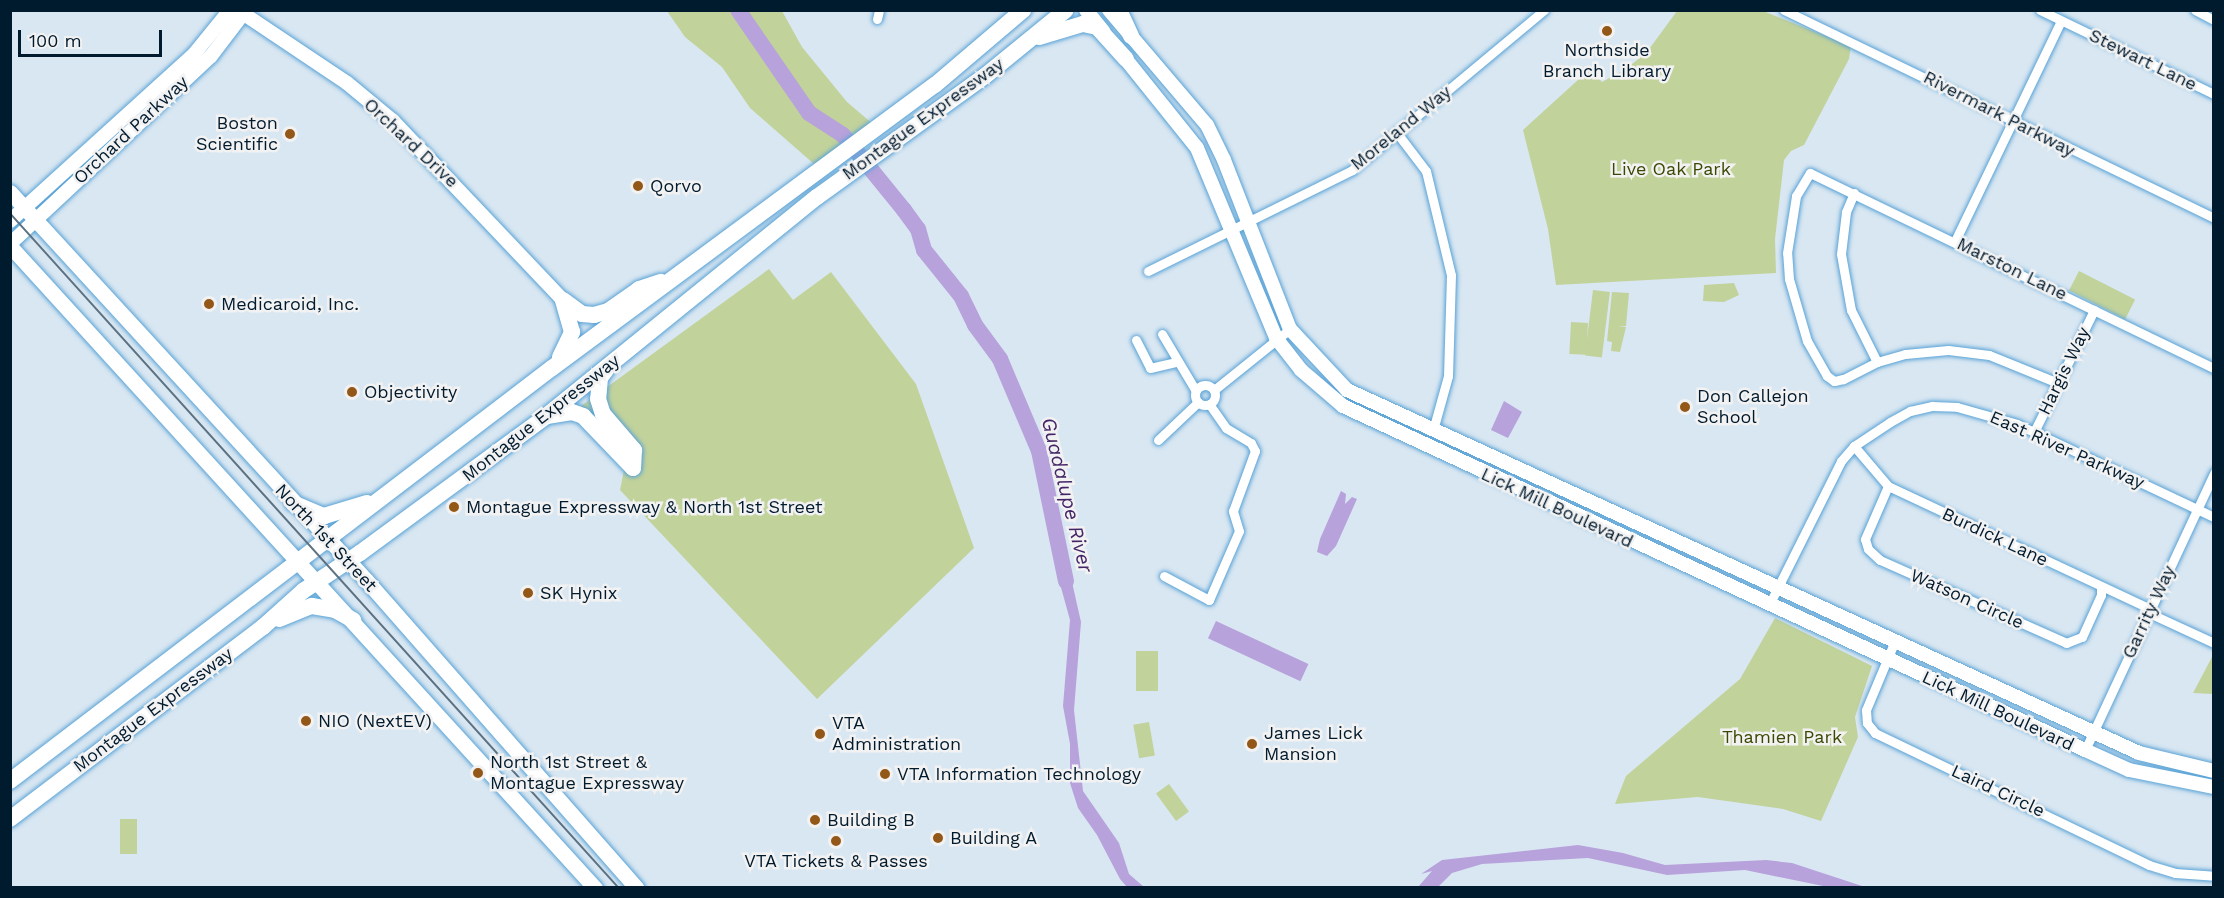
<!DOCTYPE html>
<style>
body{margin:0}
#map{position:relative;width:2224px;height:898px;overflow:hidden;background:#d9e7f2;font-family:"Work Sans",sans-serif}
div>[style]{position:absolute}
.green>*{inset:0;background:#c2d29b;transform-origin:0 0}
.water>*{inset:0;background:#b7a2db;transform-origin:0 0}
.river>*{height:16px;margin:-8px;padding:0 8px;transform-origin:8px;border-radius:8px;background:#b7a2db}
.roads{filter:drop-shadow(0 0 2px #58a2d6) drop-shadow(0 0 2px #58a2d6)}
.street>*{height:9px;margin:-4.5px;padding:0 4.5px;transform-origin:4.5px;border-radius:4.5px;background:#fff}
.street>.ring{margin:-4.5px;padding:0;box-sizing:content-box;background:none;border:9px solid #fff;border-radius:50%}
.secondary>*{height:14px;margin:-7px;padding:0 7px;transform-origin:7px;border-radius:7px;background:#fff}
.primary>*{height:15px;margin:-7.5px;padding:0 7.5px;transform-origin:7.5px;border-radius:7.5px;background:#fff}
.highway>*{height:16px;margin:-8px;padding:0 8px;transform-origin:8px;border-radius:8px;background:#fff}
.tram>*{height:1.5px;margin:-0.75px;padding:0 0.75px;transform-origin:0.75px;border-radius:0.75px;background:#5c7181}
.dots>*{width:16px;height:16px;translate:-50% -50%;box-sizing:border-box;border:3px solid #f2f2f2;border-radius:50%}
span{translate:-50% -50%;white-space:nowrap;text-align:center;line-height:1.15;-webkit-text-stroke:5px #f2f2f2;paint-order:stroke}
.poi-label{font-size:18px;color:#001a2e}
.right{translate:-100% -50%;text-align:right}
.left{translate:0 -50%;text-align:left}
.street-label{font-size:18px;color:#001a2e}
.park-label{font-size:18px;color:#3a4801}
.water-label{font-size:20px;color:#432567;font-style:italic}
.frame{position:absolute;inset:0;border:12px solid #001a2e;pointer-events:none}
.scale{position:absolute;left:18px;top:30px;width:144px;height:27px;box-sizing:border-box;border:3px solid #001a2e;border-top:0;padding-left:8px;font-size:18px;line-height:21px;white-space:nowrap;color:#001a2e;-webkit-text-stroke:4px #f2f2f2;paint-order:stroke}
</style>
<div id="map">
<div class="green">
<div style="clip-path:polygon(667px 11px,782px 11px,802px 47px,847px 102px,874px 125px,814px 164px,750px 108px,722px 67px,685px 37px)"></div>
<div style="clip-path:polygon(1677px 11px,1763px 11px,1851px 46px,1849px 59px,1804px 145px,1791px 151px,1784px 160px,1775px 239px,1776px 273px,1556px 285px,1548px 229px,1523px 130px,1590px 69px,1602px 82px,1626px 69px,1647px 52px)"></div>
<div style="clip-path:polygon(769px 269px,793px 300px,831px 272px,916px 384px,974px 548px,817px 699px,620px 490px,625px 465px,581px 406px)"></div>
<div style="left:2079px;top:271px;width:63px;height:22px;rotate:27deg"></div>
<div style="clip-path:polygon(1734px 283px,1739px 295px,1724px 302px,1703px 301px,1704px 285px)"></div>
<div style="left:1593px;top:290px;width:17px;height:66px;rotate:7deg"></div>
<div style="clip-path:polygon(1612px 292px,1629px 293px,1626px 326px,1618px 326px,1626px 327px,1620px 352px,1611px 351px,1612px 342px,1607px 341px)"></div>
<div style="left:1571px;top:322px;width:17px;height:32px;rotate:3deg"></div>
<div style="clip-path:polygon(1775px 618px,1872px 666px,1855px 717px,1858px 737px,1821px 821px,1783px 809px,1698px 797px,1615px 804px,1626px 776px,1740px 679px)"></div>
<div style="left:1136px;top:651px;width:22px;height:40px"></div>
<div style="clip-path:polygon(2212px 657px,2213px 694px,2193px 693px)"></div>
<div style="left:1149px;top:722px;width:34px;height:16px;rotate:80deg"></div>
<div style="left:1169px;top:784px;width:34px;height:16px;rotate:54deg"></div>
<div style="left:120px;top:819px;width:17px;height:35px"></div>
</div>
<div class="water">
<div style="clip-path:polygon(1504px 401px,1522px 412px,1508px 438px,1491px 430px)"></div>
<div style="clip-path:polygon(1341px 491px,1346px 494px,1345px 504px,1352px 497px,1357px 499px,1336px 546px,1327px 556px,1317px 552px,1320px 539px)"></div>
<div style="clip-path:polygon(1060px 558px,1067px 560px,1081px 622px,1074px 710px,1083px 791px,1119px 843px,1129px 874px,1144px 887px,1127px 887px,1120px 879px,1097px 835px,1078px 808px,1070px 783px,1070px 744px,1063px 706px,1070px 620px,1057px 573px)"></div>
<div style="left:1216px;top:621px;width:102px;height:19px;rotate:25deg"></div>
<div style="clip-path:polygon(1578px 845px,1623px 853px,1665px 865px,1766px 860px,1792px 863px,1865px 887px,1828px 887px,1745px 870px,1667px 875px,1588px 858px,1482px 864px,1452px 873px,1438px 887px,1418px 887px,1432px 871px,1421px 874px,1442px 860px)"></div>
</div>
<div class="river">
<div style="left:738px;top:10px;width:125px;rotate:55.4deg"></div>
<div style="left:809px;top:113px;width:40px;rotate:32.9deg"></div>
<div style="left:843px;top:135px;width:97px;rotate:50.9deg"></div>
<div style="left:904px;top:210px;width:24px;rotate:54deg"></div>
<div style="left:918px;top:229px;width:22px;rotate:74deg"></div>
<div style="left:924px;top:250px;width:59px;rotate:51.2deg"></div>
<div style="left:961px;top:296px;width:32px;rotate:64deg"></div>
<div style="left:975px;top:325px;width:42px;rotate:53.7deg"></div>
<div style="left:1000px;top:359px;width:100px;rotate:67deg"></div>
<div style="left:1039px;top:451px;width:133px;rotate:78.3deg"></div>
</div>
<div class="roads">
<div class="street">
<div style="left:1784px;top:10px;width:478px;rotate:25.8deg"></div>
<div style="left:2040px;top:10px;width:193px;rotate:25.8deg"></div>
<div style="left:2195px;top:10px;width:21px;rotate:28deg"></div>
<div style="left:877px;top:19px;width:9px;rotate:-77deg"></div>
<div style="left:1397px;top:133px;width:48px;rotate:52.7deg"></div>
<div style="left:1426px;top:171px;width:107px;rotate:76.5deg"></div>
<div style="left:1451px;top:275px;width:101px;rotate:91.7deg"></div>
<div style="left:1448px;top:376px;width:56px;rotate:105.5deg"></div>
<div style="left:1854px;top:193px;width:21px;rotate:113deg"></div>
<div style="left:1846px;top:212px;width:42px;rotate:96.8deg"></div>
<div style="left:1841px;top:254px;width:57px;rotate:79.9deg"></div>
<div style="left:1851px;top:310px;width:58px;rotate:63.4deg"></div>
<div style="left:1955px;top:241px;width:244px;rotate:-64.3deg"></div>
<div style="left:1148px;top:271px;width:228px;rotate:-26.3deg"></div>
<div style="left:1352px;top:170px;width:250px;rotate:-39.8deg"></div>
<div style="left:1162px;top:334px;width:66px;rotate:59.2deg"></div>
<div style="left:1136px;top:340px;width:31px;rotate:63deg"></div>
<div style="left:1150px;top:368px;width:26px;rotate:-13deg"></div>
<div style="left:2058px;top:383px;width:74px;rotate:-157.9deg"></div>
<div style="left:1989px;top:355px;width:41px;rotate:-173deg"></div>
<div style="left:1948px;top:350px;width:43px;rotate:174.7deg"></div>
<div style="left:1905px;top:354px;width:29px;rotate:164deg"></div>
<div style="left:1877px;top:362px;width:38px;rotate:153deg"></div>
<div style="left:1843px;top:379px;width:9px;rotate:167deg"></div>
<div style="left:1834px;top:381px;width:9px;rotate:-144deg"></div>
<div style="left:1827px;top:376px;width:40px;rotate:-119.7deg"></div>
<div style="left:1807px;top:341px;width:65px;rotate:-106.2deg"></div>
<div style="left:1789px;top:279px;width:26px;rotate:-94deg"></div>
<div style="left:1787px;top:253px;width:58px;rotate:-81deg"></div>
<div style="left:1796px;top:196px;width:27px;rotate:-59deg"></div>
<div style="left:1810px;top:173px;width:449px;rotate:25.8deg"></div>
<div class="ring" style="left:1195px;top:385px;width:11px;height:11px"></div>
<div style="left:1214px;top:390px;width:97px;rotate:-38.8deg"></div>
<div style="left:2034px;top:432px;width:136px;rotate:-63.8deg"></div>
<div style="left:1158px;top:440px;width:55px;rotate:-43.5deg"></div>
<div style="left:1854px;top:446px;width:52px;rotate:49.6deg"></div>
<div style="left:1888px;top:486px;width:290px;rotate:25.1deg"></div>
<div style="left:1888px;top:486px;width:58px;rotate:113.5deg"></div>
<div style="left:1865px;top:539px;width:10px;rotate:73deg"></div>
<div style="left:1868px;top:549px;width:16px;rotate:43deg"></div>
<div style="left:1880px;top:560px;width:204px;rotate:24deg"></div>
<div style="left:2066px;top:643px;width:17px;rotate:-21deg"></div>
<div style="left:2082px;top:637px;width:46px;rotate:-65.7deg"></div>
<div style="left:2101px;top:595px;width:8px;rotate:-90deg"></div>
<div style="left:1164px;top:576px;width:51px;rotate:28.1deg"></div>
<div style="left:1209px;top:600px;width:75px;rotate:-66.5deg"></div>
<div style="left:1239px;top:531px;width:21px;rotate:-107deg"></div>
<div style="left:1233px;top:511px;width:64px;rotate:-69.9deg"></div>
<div style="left:1255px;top:451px;width:9px;rotate:-117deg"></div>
<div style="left:1251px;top:443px;width:29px;rotate:-149deg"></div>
<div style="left:1226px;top:428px;width:29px;rotate:-125deg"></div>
<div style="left:1769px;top:605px;width:161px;rotate:-63.4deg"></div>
<div style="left:1841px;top:461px;width:20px;rotate:-49deg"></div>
<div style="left:1854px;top:446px;width:43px;rotate:-33.7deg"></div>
<div style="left:1890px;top:422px;width:23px;rotate:-29deg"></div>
<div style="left:1910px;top:411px;width:23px;rotate:-13deg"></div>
<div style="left:1932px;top:406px;width:25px;rotate:2deg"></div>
<div style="left:1957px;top:407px;width:62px;rotate:15.8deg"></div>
<div style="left:2017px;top:424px;width:218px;rotate:25.3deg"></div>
<div style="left:2149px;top:613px;width:72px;rotate:24.8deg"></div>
<div style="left:1894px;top:643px;width:73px;rotate:112.7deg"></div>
<div style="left:1866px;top:710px;width:13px;rotate:86deg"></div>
<div style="left:1867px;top:723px;width:13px;rotate:51deg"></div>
<div style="left:1875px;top:733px;width:304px;rotate:25.7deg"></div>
<div style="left:2149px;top:865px;width:27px;rotate:17deg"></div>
<div style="left:2175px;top:873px;width:39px;rotate:4deg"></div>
<div style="left:2085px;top:750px;width:306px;rotate:-65deg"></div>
</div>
<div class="secondary">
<div style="left:238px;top:10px;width:131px;rotate:33.8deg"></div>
<div style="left:347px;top:83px;width:60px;rotate:39.6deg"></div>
<div style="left:393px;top:121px;width:247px;rotate:46.5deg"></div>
<div style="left:1086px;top:10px;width:28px;rotate:51deg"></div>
<div style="left:1109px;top:10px;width:151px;rotate:49.6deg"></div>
<div style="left:1207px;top:125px;width:39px;rotate:64deg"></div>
<div style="left:1224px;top:160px;width:181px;rotate:68.7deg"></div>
<div style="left:1290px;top:329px;width:83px;rotate:46.9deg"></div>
<div style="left:1347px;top:390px;width:871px;rotate:24.62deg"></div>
<div style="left:2139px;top:753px;width:77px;rotate:13.5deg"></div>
<div style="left:1120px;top:52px;width:123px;rotate:51.3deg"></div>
<div style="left:1197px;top:148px;width:206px;rotate:67.4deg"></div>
<div style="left:1276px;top:338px;width:41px;rotate:52deg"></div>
<div style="left:1301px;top:370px;width:55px;rotate:40.6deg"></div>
<div style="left:1343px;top:406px;width:818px;rotate:24.87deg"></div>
<div style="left:2085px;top:750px;width:48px;rotate:24.4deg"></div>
<div style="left:2129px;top:770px;width:87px;rotate:11.3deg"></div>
<div style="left:10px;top:221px;width:250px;rotate:-42.2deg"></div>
<div style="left:195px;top:53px;width:55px;rotate:-50.9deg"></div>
<div style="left:10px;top:244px;width:275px;rotate:-43.1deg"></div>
<div style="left:211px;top:56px;width:58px;rotate:-52.7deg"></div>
</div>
<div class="primary">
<div style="left:10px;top:192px;width:527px;rotate:47.46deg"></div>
<div style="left:366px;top:580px;width:410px;rotate:48.7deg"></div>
<div style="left:10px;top:246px;width:869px;rotate:47.66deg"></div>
</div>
<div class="highway">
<div style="left:1119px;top:10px;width:29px;rotate:65deg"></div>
<div style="left:1039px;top:37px;width:46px;rotate:-16.5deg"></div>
<div style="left:1083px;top:24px;width:14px;rotate:12deg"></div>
<div style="left:1097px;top:27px;width:43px;rotate:47.8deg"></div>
<div style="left:563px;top:300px;width:24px;rotate:36deg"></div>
<div style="left:582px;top:314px;width:12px;rotate:5deg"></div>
<div style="left:594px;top:315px;width:15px;rotate:-16deg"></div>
<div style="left:608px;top:311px;width:38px;rotate:-35deg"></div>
<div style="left:639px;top:289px;width:23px;rotate:-18deg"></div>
<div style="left:560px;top:357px;width:28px;rotate:-64deg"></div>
<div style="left:572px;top:332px;width:32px;rotate:-106deg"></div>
<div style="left:606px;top:370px;width:10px;rotate:127deg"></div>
<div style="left:600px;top:378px;width:21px;rotate:95deg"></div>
<div style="left:598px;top:399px;width:16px;rotate:72deg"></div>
<div style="left:603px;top:414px;width:48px;rotate:49.3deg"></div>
<div style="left:634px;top:450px;width:18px;rotate:93deg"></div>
<div style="left:547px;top:416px;width:25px;rotate:-9deg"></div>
<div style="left:572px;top:412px;width:12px;rotate:20deg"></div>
<div style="left:583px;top:416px;width:72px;rotate:46.1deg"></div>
<div style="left:293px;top:503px;width:34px;rotate:23deg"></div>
<div style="left:324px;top:516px;width:45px;rotate:-16.8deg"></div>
<div style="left:279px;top:619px;width:35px;rotate:-22deg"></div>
<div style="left:312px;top:606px;width:23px;rotate:10deg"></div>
<div style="left:335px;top:610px;width:21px;rotate:29deg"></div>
<div style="left:10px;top:781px;width:681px;rotate:-37.31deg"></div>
<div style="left:552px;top:368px;width:476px;rotate:-36.5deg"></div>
<div style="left:935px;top:85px;width:116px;rotate:-40.4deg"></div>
<div style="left:10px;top:819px;width:318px;rotate:-37.2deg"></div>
<div style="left:263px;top:627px;width:54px;rotate:-42deg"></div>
<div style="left:303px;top:591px;width:69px;rotate:-33.7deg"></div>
<div style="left:360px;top:553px;width:230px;rotate:-36.3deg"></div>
<div style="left:545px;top:417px;width:350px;rotate:-39deg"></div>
<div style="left:817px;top:197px;width:207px;rotate:-35.8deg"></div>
<div style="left:985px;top:76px;width:104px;rotate:-39.2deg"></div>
</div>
</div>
<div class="tram">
<div style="left:10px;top:213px;width:909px;rotate:47.94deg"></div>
</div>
<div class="dots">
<div style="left:1607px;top:31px;background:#935718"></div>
<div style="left:290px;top:134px;background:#935718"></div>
<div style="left:638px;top:186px;background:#935718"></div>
<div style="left:209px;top:304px;background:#935718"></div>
<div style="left:352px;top:392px;background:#935718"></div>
<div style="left:1685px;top:407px;background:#935718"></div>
<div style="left:454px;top:507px;background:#935718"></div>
<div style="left:528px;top:593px;background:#935718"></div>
<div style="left:306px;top:721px;background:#935718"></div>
<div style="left:820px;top:734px;background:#935718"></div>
<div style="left:1252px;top:744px;background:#935718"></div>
<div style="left:478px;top:773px;background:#935718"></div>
<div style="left:885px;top:774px;background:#935718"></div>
<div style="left:815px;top:820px;background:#935718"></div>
<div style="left:938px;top:838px;background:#935718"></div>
<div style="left:836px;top:841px;background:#935718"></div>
</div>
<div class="poi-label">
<span style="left:1607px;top:61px">Northside<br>Branch Library</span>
<span class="right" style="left:278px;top:134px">Boston<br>Scientific</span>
<span class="left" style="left:650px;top:186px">Qorvo</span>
<span class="left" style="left:221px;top:304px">Medicaroid, Inc.</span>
<span class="left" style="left:364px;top:392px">Objectivity</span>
<span class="left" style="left:1697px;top:407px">Don Callejon<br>School</span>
<span class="left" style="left:466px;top:507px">Montague Expressway &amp; North 1st Street</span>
<span class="left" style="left:540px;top:593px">SK Hynix</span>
<span class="left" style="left:318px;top:721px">NIO (NextEV)</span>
<span class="left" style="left:832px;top:734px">VTA<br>Administration</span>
<span class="left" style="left:1264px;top:744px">James Lick<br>Mansion</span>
<span class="left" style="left:490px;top:773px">North 1st Street &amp;<br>Montague Expressway</span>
<span class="left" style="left:897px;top:774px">VTA Information Technology</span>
<span class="left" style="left:827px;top:820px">Building B</span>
<span class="left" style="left:950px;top:838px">Building A</span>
<span style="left:836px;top:861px">VTA Tickets &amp; Passes</span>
</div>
<div class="street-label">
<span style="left:2143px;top:60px;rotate:26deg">Stewart Lane</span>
<span style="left:1999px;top:114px;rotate:27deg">Rivermark Parkway</span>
<span style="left:923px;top:119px;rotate:-36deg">Montague Expressway</span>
<span style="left:1401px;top:128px;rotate:-39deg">Moreland Way</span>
<span style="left:131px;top:130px;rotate:-43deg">Orchard Parkway</span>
<span style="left:411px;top:143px;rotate:43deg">Orchard Drive</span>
<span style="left:2012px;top:269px;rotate:26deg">Marston Lane</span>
<span style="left:2064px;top:371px;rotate:-64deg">Hargis Way</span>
<span style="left:541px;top:418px;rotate:-38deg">Montague Expressway</span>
<span style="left:2067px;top:450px;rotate:24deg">East River Parkway</span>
<span style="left:1557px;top:508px;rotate:25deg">Lick Mill Boulevard</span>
<span style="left:1995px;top:537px;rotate:25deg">Burdick Lane</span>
<span style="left:326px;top:538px;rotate:47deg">North 1st Street</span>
<span style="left:1967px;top:599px;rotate:24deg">Watson Circle</span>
<span style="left:2149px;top:612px;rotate:-65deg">Garrity Way</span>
<span style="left:153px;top:710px;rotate:-37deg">Montague Expressway</span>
<span style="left:1998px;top:711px;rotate:25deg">Lick Mill Boulevard</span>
<span style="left:1998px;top:791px;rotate:25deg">Laird Circle</span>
</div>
<div class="park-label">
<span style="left:1671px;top:169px">Live Oak Park</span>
<span style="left:1782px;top:737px">Thamien Park</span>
</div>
<div class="water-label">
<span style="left:1067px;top:495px;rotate:76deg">Guadalupe River</span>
</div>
<div class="frame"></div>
<div class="scale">100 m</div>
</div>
